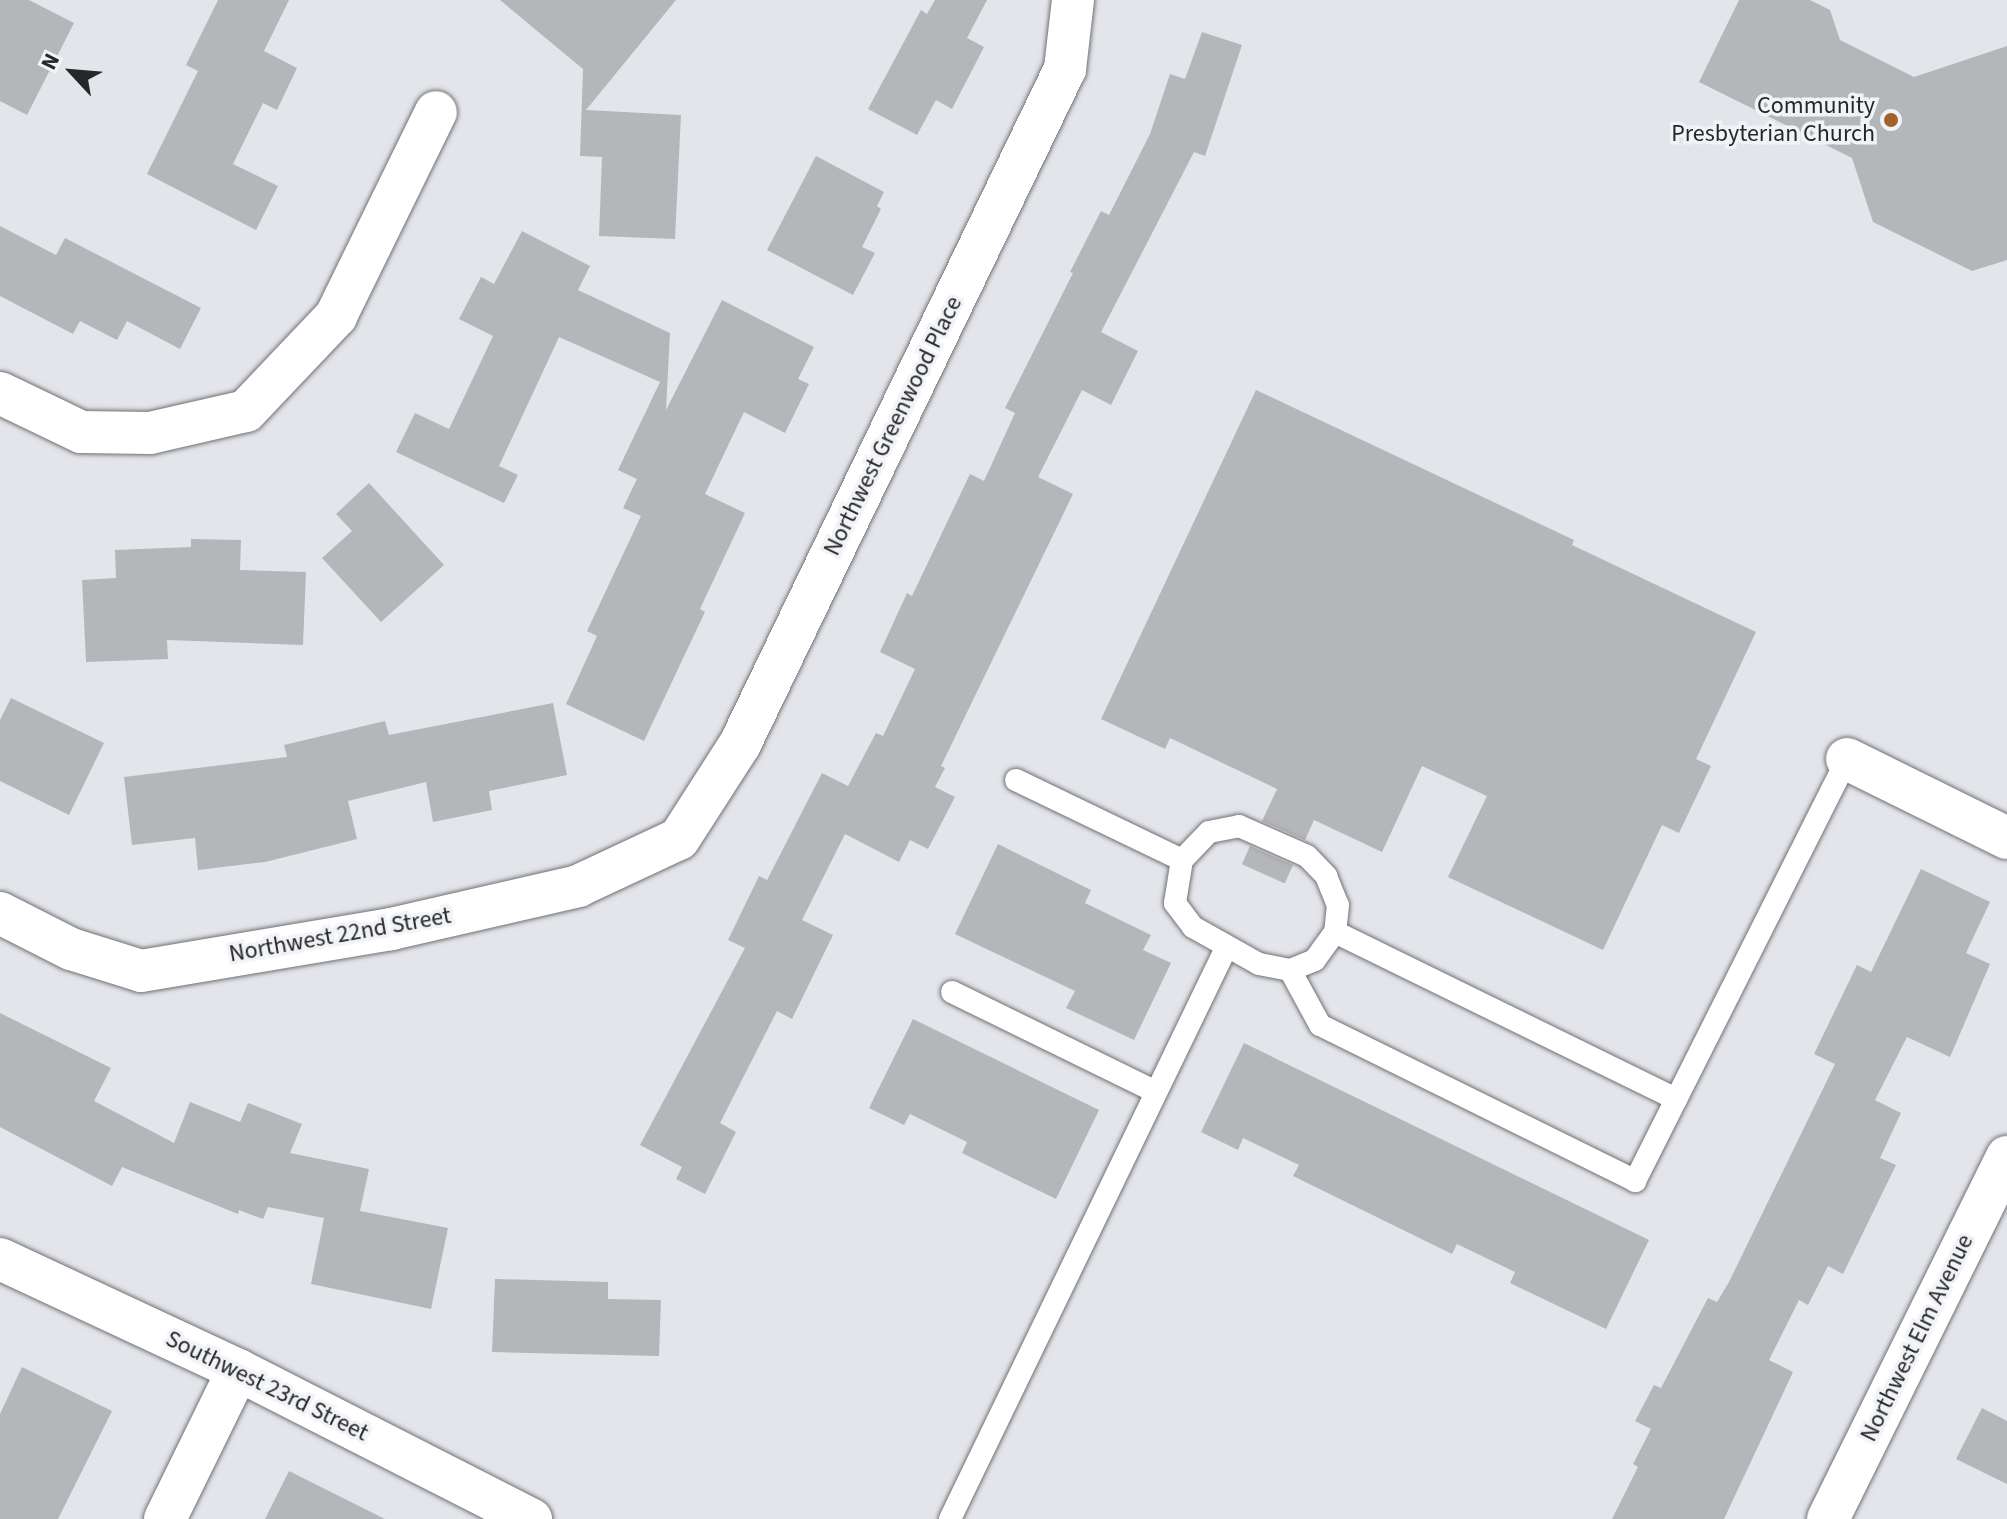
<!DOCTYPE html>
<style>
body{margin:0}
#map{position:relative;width:2007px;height:1519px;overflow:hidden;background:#e4e5ea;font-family:"Source Sans 3",sans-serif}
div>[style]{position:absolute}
.building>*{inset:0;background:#b5b6ba;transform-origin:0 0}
.roads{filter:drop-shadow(0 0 2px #707276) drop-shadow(0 0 2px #707276)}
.lane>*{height:22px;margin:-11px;padding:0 11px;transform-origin:11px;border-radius:11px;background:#fff}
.street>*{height:42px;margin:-21px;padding:0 21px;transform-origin:21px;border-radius:21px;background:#fff}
.dots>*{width:22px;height:22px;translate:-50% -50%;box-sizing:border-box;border:4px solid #f1f3f7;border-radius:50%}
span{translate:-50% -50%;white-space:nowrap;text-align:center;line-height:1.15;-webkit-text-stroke:7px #f1f3f7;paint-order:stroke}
.poi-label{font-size:24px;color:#262729}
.right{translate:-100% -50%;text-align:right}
.street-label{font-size:24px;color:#262729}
.north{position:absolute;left:32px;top:32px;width:80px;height:80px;-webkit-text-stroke:6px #f1f3f7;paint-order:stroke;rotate:296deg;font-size:22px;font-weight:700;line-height:32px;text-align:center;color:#262729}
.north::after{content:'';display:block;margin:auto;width:28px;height:36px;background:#262729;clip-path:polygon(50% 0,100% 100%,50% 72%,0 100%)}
</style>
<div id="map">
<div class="building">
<div style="clip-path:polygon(0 0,29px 0,74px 23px,27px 115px,0 101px)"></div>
<div style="clip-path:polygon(218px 0,289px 0,264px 51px,297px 68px,277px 110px,263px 103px,233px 164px,278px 186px,256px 230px,147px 174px,198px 71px,186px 65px)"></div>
<div style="clip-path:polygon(500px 0,676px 0,586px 110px,681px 115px,675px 239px,599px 236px,602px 157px,580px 156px,583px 69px)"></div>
<div style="clip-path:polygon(935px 0,987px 0,967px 38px,984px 47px,952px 109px,936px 100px,917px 135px,868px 109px,921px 10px,927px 14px)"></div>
<div style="clip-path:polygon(1739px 0,1810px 0,1830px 10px,1840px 40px,1914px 77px,2007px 46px,2007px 260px,1972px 271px,1873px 222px,1852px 158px,1699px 82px)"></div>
<div style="clip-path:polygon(1202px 32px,1242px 45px,1205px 156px,1194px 152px,1101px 332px,1138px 351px,1111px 405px,1082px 390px,1038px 477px,1073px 494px,941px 766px,945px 768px,935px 787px,955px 797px,928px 849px,910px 840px,899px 862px,845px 834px,802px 920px,833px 935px,792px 1019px,777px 1011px,720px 1123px,736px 1132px,705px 1194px,676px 1179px,682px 1167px,640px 1145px,745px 948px,728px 940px,759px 876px,767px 880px,822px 773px,848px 786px,876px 733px,883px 736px,915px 669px,880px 652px,907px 593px,912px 596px,970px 474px,984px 481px,1015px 413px,1005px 408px,1073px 273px,1070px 272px,1101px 211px,1109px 215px,1150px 134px,1170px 74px,1185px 79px)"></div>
<div style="clip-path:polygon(816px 156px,884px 192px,877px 206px,881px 209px,862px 247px,875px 253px,853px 295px,767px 250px)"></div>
<div style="clip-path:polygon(0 226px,56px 255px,65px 238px,201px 308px,180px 349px,127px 321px,117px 340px,80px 321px,73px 334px,0 296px)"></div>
<div style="clip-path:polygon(522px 231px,590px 266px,578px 290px,670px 333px,666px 410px,722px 300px,814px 347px,798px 379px,809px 384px,785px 433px,744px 412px,705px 494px,745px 513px,700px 609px,705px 612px,644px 741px,566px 704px,597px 636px,587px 631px,641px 516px,623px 508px,637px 479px,618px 470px,660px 382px,559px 337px,499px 466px,518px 475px,504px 503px,396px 452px,415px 413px,449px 429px,493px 336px,459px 319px,481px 277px,494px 284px)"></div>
<div style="clip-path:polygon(1256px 390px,1574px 540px,1572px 545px,1756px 632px,1696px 759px,1711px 766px,1679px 833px,1662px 825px,1603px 950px,1448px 877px,1487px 796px,1422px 766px,1382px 852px,1314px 820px,1305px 840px,1262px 821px,1277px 789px,1170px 738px,1165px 749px,1101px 719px)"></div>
<div style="clip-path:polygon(369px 483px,444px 565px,381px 622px,322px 558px,352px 531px,336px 514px)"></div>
<div style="clip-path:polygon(191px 539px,241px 540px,240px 570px,306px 572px,303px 645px,167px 640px,168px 659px,86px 662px,82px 580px,116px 578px,115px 550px,191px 547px)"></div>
<div style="clip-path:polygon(11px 698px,104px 743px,69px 815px,0 781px,0 720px)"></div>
<div style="clip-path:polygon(553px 703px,567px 775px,489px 791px,492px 810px,433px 822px,426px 782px,348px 801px,357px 839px,265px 862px,198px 870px,195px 838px,132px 845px,124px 777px,287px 757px,284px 745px,385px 721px,389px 735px)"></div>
<div style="clip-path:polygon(998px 844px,1091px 890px,1085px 903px,1151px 935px,1143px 950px,1171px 963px,1134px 1040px,1066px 1008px,1075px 991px,955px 934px)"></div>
<div style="left:1250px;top:846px;width:47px;height:20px;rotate:24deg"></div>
<div style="clip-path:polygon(1921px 869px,1990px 902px,1966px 953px,1990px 964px,1950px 1057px,1907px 1037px,1875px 1100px,1901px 1113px,1880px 1158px,1896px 1165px,1843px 1274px,1828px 1266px,1808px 1305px,1799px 1300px,1769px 1360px,1793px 1372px,1724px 1519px,1612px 1519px,1638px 1467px,1633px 1464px,1651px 1429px,1635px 1421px,1654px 1385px,1661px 1388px,1708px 1298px,1717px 1302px,1729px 1282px,1835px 1064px,1814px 1054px,1857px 965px,1871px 972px)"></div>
<div style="clip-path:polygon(0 1013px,111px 1068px,94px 1101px,174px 1143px,190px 1102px,240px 1122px,248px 1103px,302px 1124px,290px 1153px,369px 1169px,360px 1211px,448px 1228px,431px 1309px,311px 1284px,324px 1218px,268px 1207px,263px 1219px,239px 1210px,238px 1214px,122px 1167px,112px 1186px,0 1127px)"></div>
<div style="clip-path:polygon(913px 1019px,1099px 1110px,1056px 1199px,962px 1153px,967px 1142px,910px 1114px,904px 1125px,869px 1108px)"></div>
<div style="clip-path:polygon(1244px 1043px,1649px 1240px,1606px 1329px,1510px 1283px,1515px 1272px,1457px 1244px,1452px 1254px,1293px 1176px,1299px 1165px,1243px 1138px,1238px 1150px,1201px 1132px)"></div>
<div style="clip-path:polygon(495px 1279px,608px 1282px,608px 1299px,661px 1300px,659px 1356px,492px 1352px)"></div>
<div style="clip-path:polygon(22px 1367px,112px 1411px,58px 1519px,0 1519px,0 1414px)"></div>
<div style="clip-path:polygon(1982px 1408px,2007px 1421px,2007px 1484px,1956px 1459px)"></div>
<div style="clip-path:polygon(289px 1471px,385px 1519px,265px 1519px)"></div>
</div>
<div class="roads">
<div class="lane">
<div style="left:1016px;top:780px;width:184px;rotate:25.7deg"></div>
<div style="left:1239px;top:826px;width:74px;rotate:23.8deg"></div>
<div style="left:1307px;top:856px;width:28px;rotate:46deg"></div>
<div style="left:1326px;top:876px;width:31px;rotate:68deg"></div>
<div style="left:1338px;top:905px;width:27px;rotate:96deg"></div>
<div style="left:1335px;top:932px;width:34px;rotate:126deg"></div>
<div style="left:1315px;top:960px;width:27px;rotate:158deg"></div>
<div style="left:1290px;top:970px;width:32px;rotate:-169deg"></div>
<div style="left:1259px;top:964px;width:76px;rotate:-150.7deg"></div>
<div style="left:1193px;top:927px;width:30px;rotate:-127deg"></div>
<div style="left:1175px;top:903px;width:44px;rotate:-80.8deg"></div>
<div style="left:1182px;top:860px;width:39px;rotate:-46deg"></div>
<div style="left:1209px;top:832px;width:31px;rotate:-11deg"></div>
<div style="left:1335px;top:932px;width:380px;rotate:26.1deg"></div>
<div style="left:1290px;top:970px;width:63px;rotate:61.4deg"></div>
<div style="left:1320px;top:1025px;width:352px;rotate:26.3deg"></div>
<div style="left:1635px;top:1181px;width:472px;rotate:-63.3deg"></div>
<div style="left:952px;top:992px;width:227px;rotate:26.1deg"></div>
<div style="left:950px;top:1519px;width:634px;rotate:-64.2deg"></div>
</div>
<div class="street">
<div style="left:0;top:393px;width:90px;rotate:25.7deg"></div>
<div style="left:81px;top:432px;width:69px;rotate:0.8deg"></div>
<div style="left:150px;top:433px;width:98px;rotate:-12.9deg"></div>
<div style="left:246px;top:411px;width:131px;rotate:-46.5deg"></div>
<div style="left:336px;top:316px;width:227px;rotate:-63.9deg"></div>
<div style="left:1847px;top:759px;width:178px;rotate:26.3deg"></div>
<div style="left:0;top:913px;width:80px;rotate:26.9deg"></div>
<div style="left:71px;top:949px;width:73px;rotate:17.4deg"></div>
<div style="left:141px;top:971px;width:254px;rotate:-9.5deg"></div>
<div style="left:391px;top:929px;width:192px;rotate:-12.9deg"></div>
<div style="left:578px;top:886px;width:111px;rotate:-25deg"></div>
<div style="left:679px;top:839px;width:113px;rotate:-57.3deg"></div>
<div style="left:740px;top:744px;width:749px;rotate:-64.29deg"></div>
<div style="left:1065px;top:69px;width:69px;rotate:-83.4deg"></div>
<div style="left:0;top:1259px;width:263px;rotate:25deg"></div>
<div style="left:238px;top:1370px;width:329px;rotate:27deg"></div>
<div style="left:165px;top:1519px;width:166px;rotate:-63.9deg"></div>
<div style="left:1828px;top:1519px;width:404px;rotate:-63.7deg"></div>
</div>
</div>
<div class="dots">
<div style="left:1891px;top:120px;background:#a3622d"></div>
</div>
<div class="poi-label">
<span class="right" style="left:1875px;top:120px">Community<br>Presbyterian Church</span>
</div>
<div class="street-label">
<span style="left:893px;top:426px;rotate:-64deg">Northwest Greenwood Place</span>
<span style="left:340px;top:935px;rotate:-10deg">Northwest 22nd Street</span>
<span style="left:1917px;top:1338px;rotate:-64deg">Northwest Elm Avenue</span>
<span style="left:267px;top:1386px;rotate:26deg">Southwest 23rd Street</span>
</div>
<div class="north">N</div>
</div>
